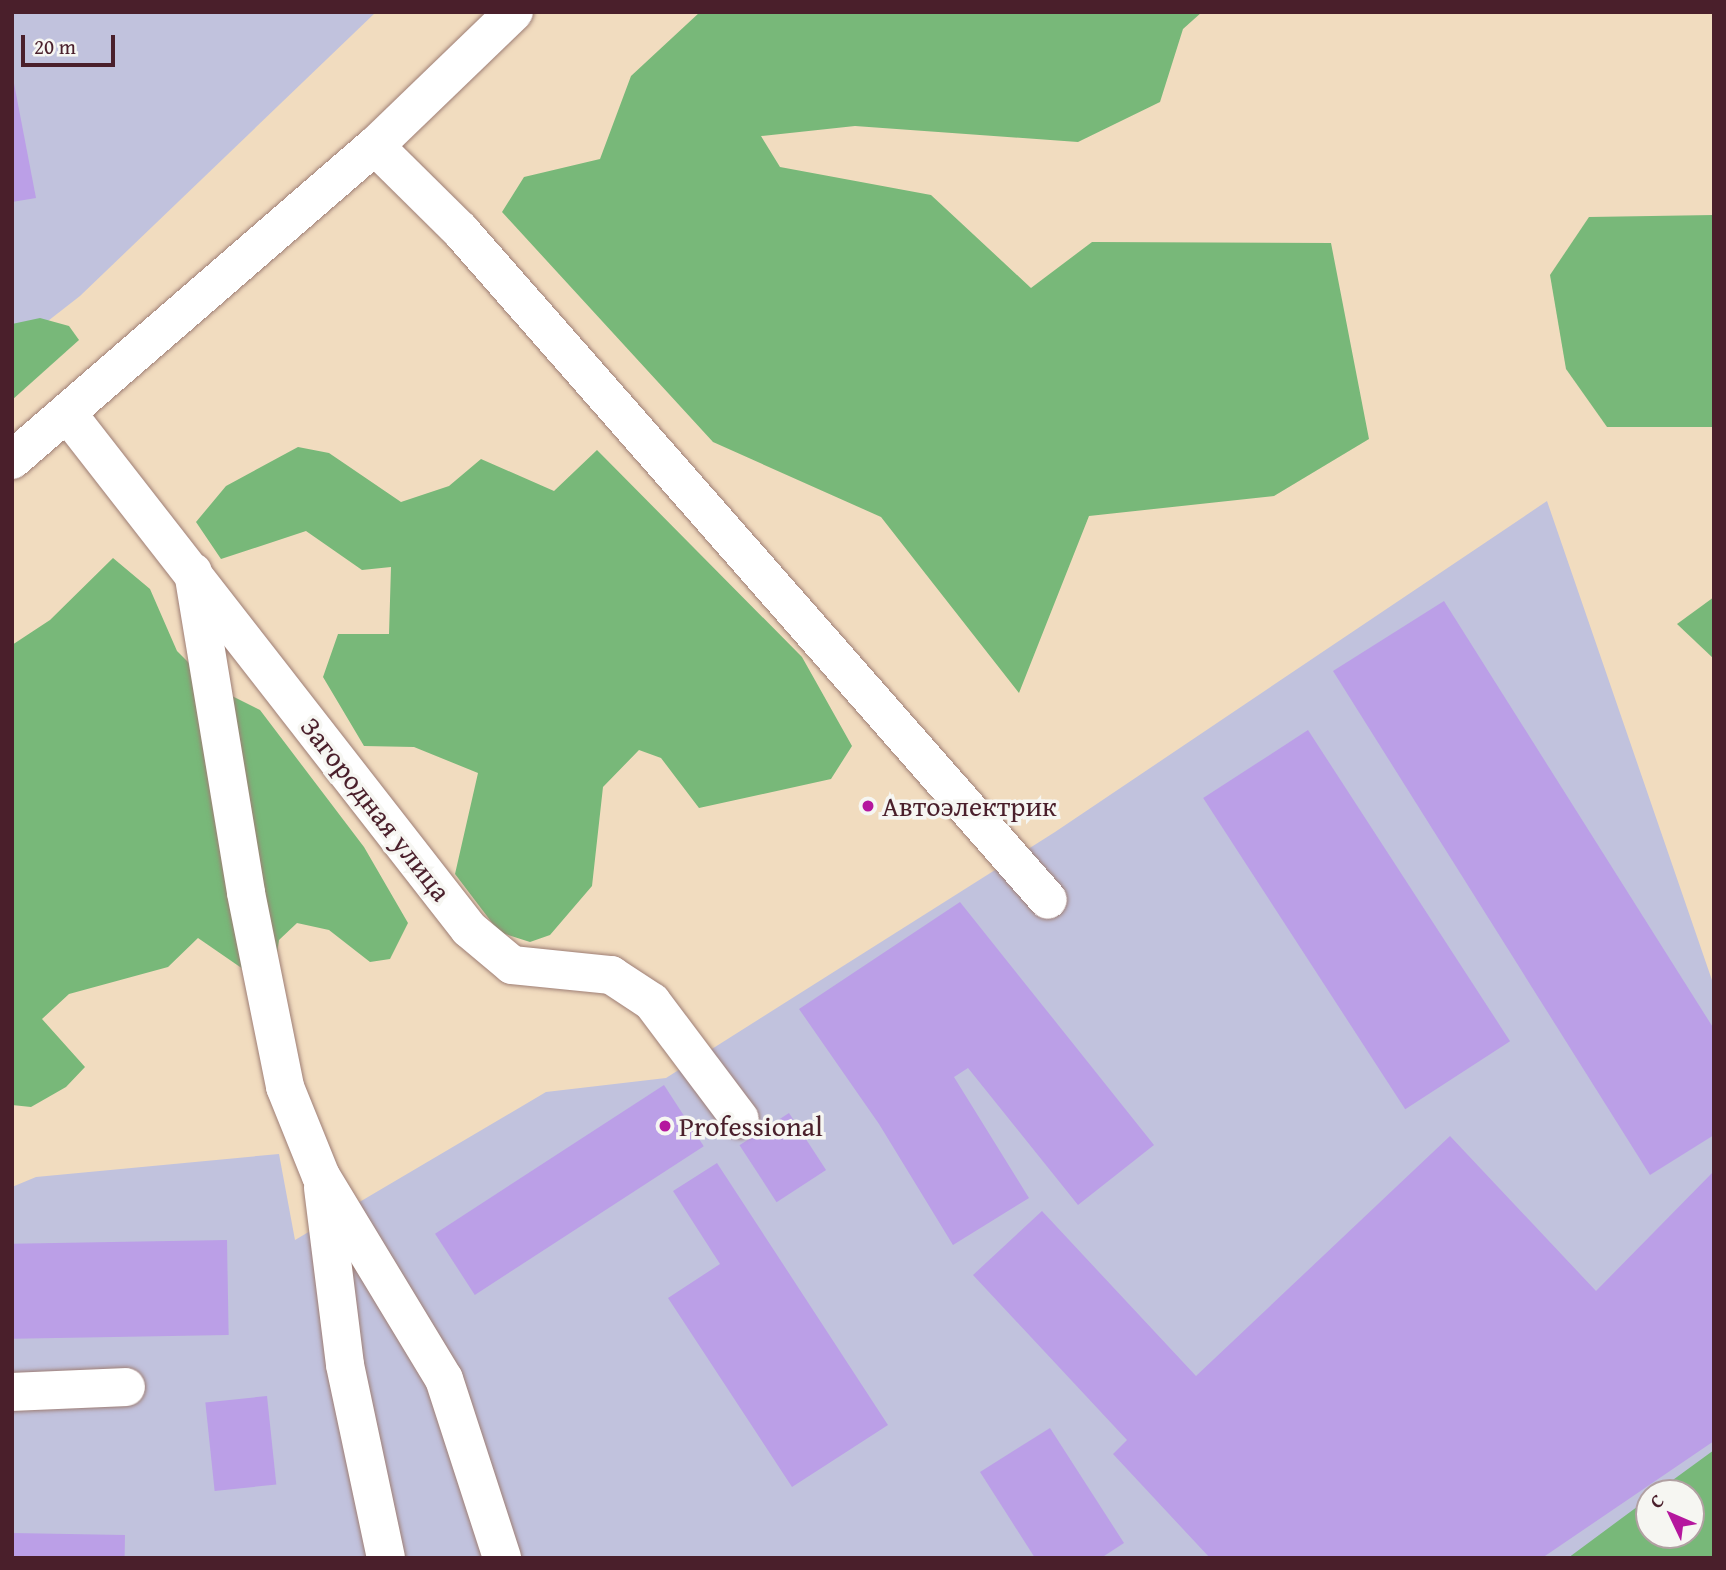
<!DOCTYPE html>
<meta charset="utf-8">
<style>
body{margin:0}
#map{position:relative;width:1726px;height:1570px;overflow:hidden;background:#f1dcbf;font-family:"Gentium Book Plus",serif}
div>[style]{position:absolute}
.industrial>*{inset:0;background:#c1c2dd}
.forest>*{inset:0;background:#78b879}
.building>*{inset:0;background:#bb9fe7;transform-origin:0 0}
.roads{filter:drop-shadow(0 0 2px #9e7e75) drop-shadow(0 0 2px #9e7e75)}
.minor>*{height:38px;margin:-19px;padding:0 19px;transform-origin:19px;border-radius:19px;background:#fff}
.dots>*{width:19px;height:19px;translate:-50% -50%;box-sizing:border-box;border:4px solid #f6f6f2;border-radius:50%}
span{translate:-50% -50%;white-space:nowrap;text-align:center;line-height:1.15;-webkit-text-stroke:7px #f6f6f2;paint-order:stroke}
.poi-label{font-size:28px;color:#4a1f2b}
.left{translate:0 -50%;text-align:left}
.street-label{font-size:28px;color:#4a1f2b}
.frame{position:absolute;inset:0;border:14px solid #4a1f2b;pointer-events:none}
.north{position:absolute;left:1635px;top:1479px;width:70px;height:70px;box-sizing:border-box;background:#f6f6f2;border:2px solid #b1a0a2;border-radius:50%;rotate:314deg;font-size:19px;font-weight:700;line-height:28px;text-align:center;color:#4a1f2b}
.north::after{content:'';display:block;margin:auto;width:24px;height:32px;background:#b5179e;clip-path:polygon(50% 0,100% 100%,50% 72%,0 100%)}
.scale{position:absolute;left:21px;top:35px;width:94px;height:32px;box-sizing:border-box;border:4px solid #4a1f2b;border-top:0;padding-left:9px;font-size:21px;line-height:24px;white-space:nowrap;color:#4a1f2b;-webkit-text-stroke:5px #f6f6f2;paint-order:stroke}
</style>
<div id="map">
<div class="industrial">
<div style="clip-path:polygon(12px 12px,376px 12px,80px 296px,12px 349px)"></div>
<div style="clip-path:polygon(evenodd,1547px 501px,1714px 986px,1714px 1558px,12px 1558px,12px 1187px,36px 1177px,279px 1154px,295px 1240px,546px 1092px,666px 1078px,1055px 832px,1547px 501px,1649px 1493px,1691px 1493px,1691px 1535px,1649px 1535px,1649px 1493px)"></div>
</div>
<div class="forest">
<div style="clip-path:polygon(700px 12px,1202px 12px,1183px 29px,1160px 102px,1078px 142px,855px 126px,761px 136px,780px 167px,931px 195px,1031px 288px,1092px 242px,1331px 243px,1369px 439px,1274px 496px,1089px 516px,1019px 693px,881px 517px,713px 442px,502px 212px,524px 177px,600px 159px,631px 76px)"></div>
<div style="clip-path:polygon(1714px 215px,1714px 427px,1607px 427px,1566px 369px,1550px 275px,1589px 217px)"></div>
<div style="clip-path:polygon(40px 318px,69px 326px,79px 340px,12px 400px,12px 324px)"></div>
<div style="clip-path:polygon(298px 447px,329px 453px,401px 502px,449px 486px,481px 459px,554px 491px,597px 450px,802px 657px,852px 746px,831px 779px,699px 808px,661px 758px,639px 750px,603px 787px,592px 886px,550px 935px,530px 942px,499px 932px,455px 874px,478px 773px,414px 747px,364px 746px,323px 677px,338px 634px,389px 634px,391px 567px,362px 570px,306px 531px,221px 559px,196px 522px,226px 486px)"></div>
<div style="clip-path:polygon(113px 558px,150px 589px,177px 651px,212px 686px,260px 710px,364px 847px,408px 923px,390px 959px,370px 962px,329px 930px,297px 923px,279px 940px,272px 989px,198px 938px,168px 967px,69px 994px,42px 1019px,85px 1067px,66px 1087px,31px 1107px,12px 1105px,12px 645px,50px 620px)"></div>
<div style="clip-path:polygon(1714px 597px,1714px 659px,1677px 624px)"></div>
<div style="clip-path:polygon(1714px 1450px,1714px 1558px,1568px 1558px,1649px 1498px,1649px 1535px,1691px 1535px,1691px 1493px,1655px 1493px)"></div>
</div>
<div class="building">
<div style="clip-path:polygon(12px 73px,36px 198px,12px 202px)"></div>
<div style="clip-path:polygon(1444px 601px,1714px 1029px,1714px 1135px,1650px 1175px,1333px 671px)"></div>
<div style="left:1308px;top:730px;width:371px;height:125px;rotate:57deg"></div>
<div style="clip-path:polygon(960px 902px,1154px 1145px,1078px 1205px,968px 1068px,954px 1077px,1029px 1198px,953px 1245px,879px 1124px,799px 1009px)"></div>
<div style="left:664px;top:1085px;width:73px;height:273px;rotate:57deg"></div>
<div style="left:789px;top:1113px;width:68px;height:59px;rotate:57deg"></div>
<div style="clip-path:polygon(1450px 1136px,1596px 1291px,1714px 1171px,1714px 1441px,1542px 1558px,1210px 1558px,1113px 1454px,1127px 1440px,973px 1275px,1042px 1211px,1196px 1376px)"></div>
<div style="clip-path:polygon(717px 1163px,888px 1425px,792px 1487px,668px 1298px,720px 1264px,673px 1191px)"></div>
<div style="left:227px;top:1240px;width:95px;height:215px;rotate:89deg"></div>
<div style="left:267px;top:1396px;width:89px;height:62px;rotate:84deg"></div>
<div style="clip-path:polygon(1050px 1428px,1124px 1543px,1101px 1558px,1035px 1558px,980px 1472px)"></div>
<div style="left:12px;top:1533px;width:113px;height:25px;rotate:1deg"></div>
</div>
<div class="roads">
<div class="minor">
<div style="left:375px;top:146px;width:120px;rotate:44.7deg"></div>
<div style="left:460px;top:230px;width:891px;rotate:48.73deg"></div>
<div style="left:67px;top:413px;width:654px;rotate:52.08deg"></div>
<div style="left:469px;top:929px;width:56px;rotate:39.9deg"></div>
<div style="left:512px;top:965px;width:100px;rotate:5.8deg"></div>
<div style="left:611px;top:975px;width:49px;rotate:33.4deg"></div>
<div style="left:652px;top:1002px;width:146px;rotate:53.1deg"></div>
<div style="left:12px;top:460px;width:480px;rotate:-40.9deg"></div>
<div style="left:375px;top:146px;width:193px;rotate:-44deg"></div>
<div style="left:193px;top:572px;width:325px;rotate:80.6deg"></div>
<div style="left:246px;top:893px;width:198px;rotate:78.6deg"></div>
<div style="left:285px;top:1087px;width:96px;rotate:68deg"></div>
<div style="left:321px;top:1176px;width:237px;rotate:58.8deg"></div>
<div style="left:444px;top:1379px;width:188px;rotate:72deg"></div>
<div style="left:323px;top:1188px;width:178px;rotate:82.9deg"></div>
<div style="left:345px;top:1365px;width:197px;rotate:78deg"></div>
<div style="left:12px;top:1392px;width:114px;rotate:-2.5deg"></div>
</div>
</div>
<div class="dots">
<div style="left:868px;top:806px;background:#b5179e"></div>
<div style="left:665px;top:1126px;background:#b5179e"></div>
</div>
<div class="poi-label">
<span class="left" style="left:882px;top:806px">Автоэлектрик</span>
<span class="left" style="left:679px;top:1126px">Professional</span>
</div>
<div class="street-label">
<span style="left:376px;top:809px;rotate:52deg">Загородная улица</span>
</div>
<div class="frame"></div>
<div class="north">С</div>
<div class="scale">20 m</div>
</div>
